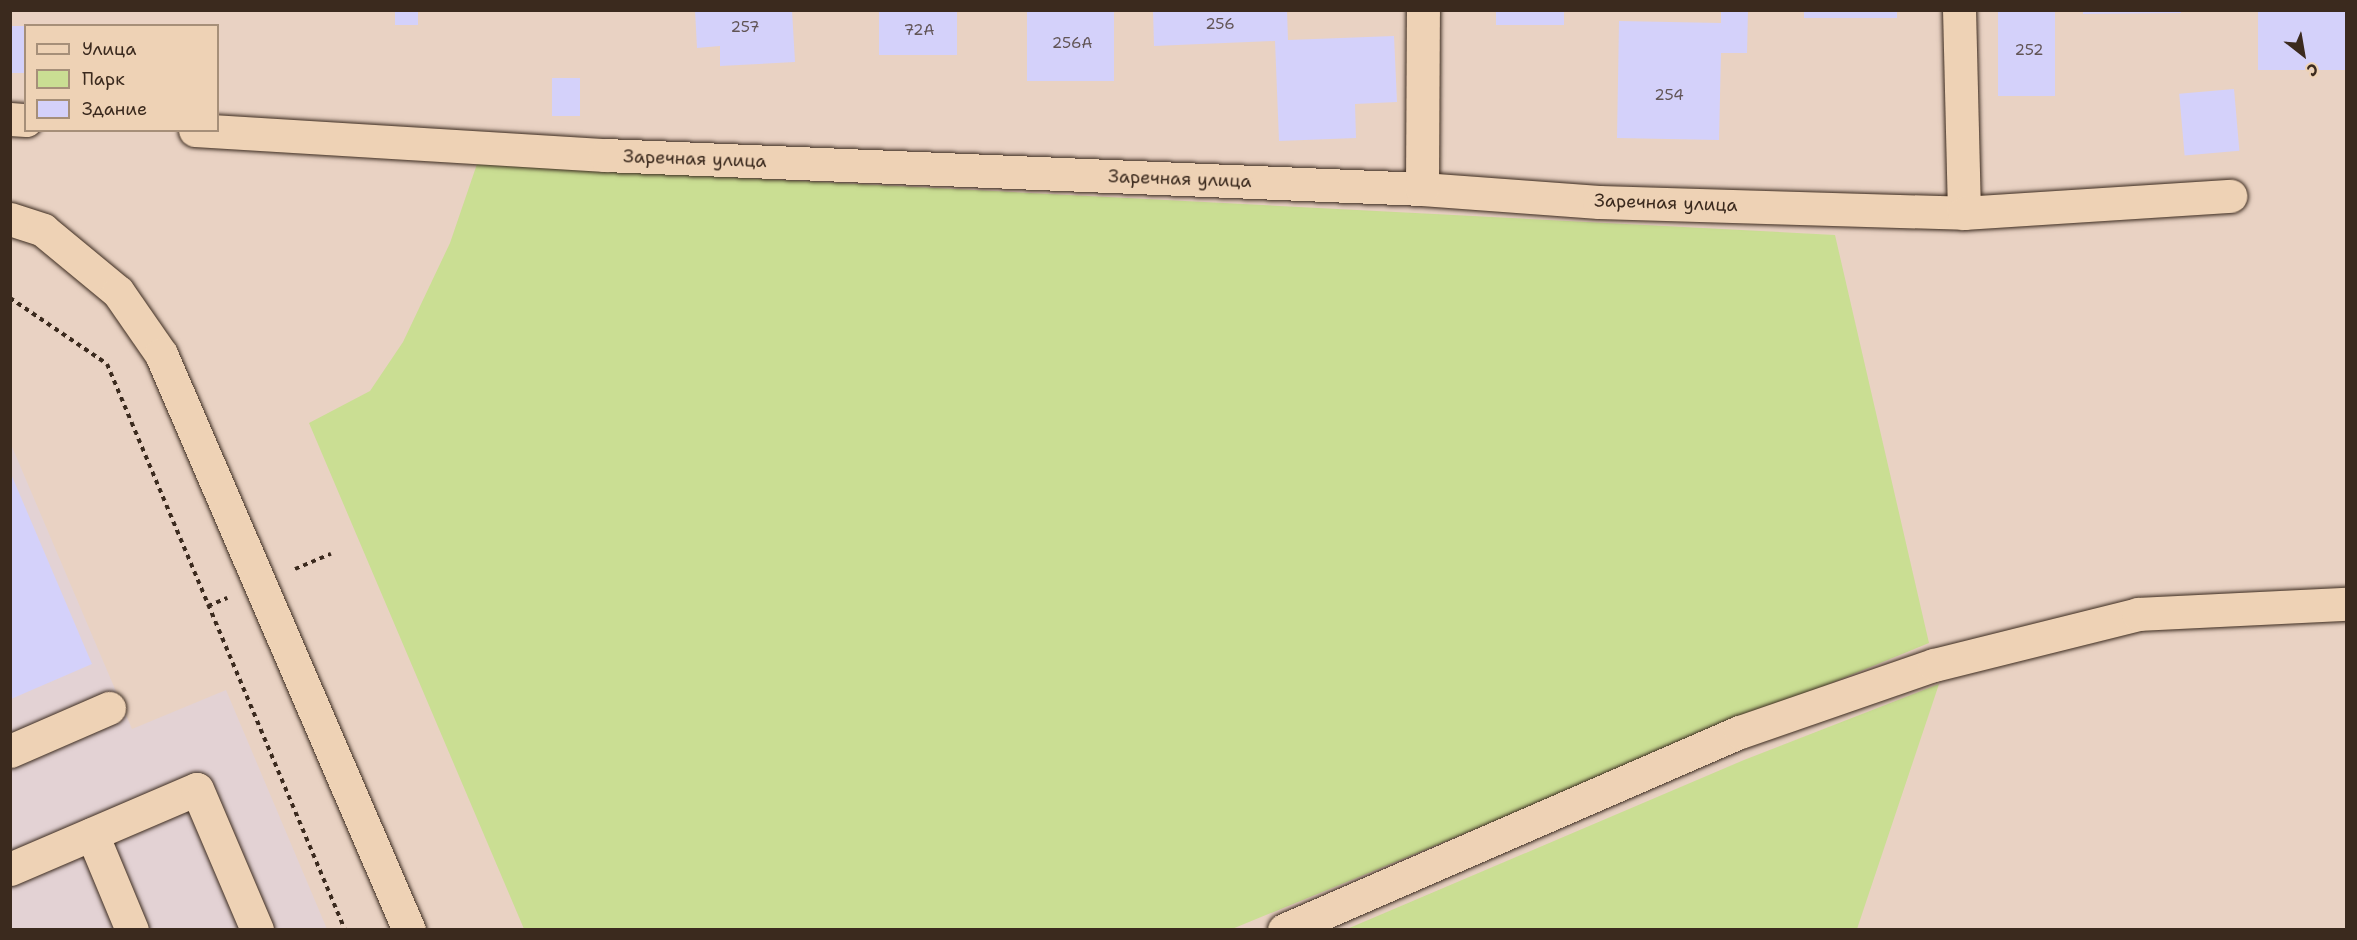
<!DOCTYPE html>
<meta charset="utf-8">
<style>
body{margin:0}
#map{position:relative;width:2357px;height:940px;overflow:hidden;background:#e9d2c3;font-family:"Shantell Sans",sans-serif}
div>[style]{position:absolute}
.built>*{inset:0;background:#e3d2d4}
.green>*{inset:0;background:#cade93}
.building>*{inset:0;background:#d4d1fa;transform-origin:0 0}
.path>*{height:4px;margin-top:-2px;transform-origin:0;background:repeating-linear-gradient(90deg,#3b2a1e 0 4.5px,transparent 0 9px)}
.roads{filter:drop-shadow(0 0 2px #3b2a1e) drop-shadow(0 0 2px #3b2a1e)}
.minor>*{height:33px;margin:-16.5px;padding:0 16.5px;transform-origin:16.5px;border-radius:16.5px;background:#eed2b5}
span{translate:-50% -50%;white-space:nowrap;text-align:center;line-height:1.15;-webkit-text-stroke:5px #eed2b5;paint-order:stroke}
.number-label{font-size:15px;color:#615455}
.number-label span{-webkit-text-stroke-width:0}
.street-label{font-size:18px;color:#3b2a1e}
.frame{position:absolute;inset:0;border:12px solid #3b2a1e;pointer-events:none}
.legend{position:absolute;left:24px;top:24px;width:195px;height:108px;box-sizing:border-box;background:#eed2b5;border:2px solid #a68f79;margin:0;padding:8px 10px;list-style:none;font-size:18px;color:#3b2a1e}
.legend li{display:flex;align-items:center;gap:12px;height:30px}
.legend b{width:30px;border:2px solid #a68f79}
.north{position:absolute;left:2273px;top:24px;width:60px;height:60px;-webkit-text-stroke:4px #eed2b5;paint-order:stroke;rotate:149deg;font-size:16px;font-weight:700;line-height:24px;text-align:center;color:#3b2a1e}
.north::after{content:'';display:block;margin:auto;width:21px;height:27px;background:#3b2a1e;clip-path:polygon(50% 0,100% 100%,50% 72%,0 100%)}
</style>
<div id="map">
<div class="built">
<div style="clip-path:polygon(10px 442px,132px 729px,226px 690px,327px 929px,11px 929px)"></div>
</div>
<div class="green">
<div style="clip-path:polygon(477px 164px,1835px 235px,1929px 643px,1232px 929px,524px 929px,309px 423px,370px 391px,403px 342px,450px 243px)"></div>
<div style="clip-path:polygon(1939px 684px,1857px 929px,1347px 929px,1744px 760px)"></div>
</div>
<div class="building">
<div style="left:395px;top:10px;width:23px;height:15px"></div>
<div style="clip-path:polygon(695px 10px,792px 10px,795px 62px,720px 66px,720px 46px,697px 48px)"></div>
<div style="left:879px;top:10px;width:78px;height:45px"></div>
<div style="left:1027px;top:10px;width:87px;height:71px"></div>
<div style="clip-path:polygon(1153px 10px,1287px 10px,1288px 40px,1394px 36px,1397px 102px,1355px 104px,1356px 138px,1279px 141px,1275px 41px,1154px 46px)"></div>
<div style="left:1496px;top:10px;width:68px;height:15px"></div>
<div style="clip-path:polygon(1721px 10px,1748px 10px,1747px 53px,1721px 53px,1719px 140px,1617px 138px,1619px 21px,1721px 23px)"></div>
<div style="left:1804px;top:10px;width:93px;height:8px"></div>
<div style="left:1998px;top:10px;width:57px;height:86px"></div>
<div style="clip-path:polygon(2083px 10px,2181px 10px,2181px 13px,2083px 14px)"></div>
<div style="left:2258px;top:10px;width:88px;height:60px"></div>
<div style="left:26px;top:26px;width:47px;height:16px;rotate:90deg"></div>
<div style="left:580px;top:78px;width:38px;height:28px;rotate:90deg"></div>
<div style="left:2234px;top:89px;width:62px;height:55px;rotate:85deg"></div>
<div style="clip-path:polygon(11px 474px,92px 664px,11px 699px)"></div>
</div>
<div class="path">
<div style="left:10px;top:298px;width:117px;rotate:34.2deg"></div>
<div style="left:107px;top:364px;width:614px;rotate:67.19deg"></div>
<div style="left:295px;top:569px;width:39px;rotate:-23deg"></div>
<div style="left:208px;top:606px;width:21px;rotate:-23deg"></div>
</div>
<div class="roads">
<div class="minor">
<div style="left:10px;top:119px;width:16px;rotate:4deg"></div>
<div style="left:195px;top:130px;width:411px;rotate:3.5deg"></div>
<div style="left:605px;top:155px;width:818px;rotate:2.38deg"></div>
<div style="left:1422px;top:189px;width:177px;rotate:4.2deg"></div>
<div style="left:1599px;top:202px;width:365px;rotate:1.7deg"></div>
<div style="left:1964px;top:213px;width:203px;rotate:-91.4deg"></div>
<div style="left:1422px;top:189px;width:179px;rotate:-89.7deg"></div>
<div style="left:1964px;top:213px;width:267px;rotate:-3.7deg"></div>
<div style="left:10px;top:219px;width:35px;rotate:18deg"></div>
<div style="left:43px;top:230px;width:97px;rotate:39.6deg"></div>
<div style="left:118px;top:292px;width:75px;rotate:55.3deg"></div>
<div style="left:161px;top:354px;width:627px;rotate:66.71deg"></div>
<div style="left:10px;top:751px;width:108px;rotate:-23.5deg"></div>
<div style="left:92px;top:834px;width:104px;rotate:67.4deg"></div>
<div style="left:10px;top:869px;width:203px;rotate:-23.2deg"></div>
<div style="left:197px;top:789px;width:153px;rotate:66.9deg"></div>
<div style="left:1284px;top:930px;width:497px;rotate:-23.5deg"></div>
<div style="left:1740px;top:732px;width:205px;rotate:-19.1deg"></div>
<div style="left:1934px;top:665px;width:210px;rotate:-14deg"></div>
<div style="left:2138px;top:614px;width:208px;rotate:-2.8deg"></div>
</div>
</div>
<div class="number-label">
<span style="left:1220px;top:25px">256</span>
<span style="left:745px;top:28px">257</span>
<span style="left:919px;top:31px">72А</span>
<span style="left:1072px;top:44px">256А</span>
<span style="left:2029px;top:51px">252</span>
<span style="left:1669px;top:96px">254</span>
</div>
<div class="street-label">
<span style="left:695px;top:159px;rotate:2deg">Заречная улица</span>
<span style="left:1180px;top:179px;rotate:2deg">Заречная улица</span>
<span style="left:1666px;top:203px;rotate:2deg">Заречная улица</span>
</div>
<div class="frame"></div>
<ul class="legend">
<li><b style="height:8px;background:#eed2b5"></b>Улица</li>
<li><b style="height:16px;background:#cade93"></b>Парк</li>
<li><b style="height:16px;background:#d4d1fa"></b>Здание</li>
</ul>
<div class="north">С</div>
</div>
